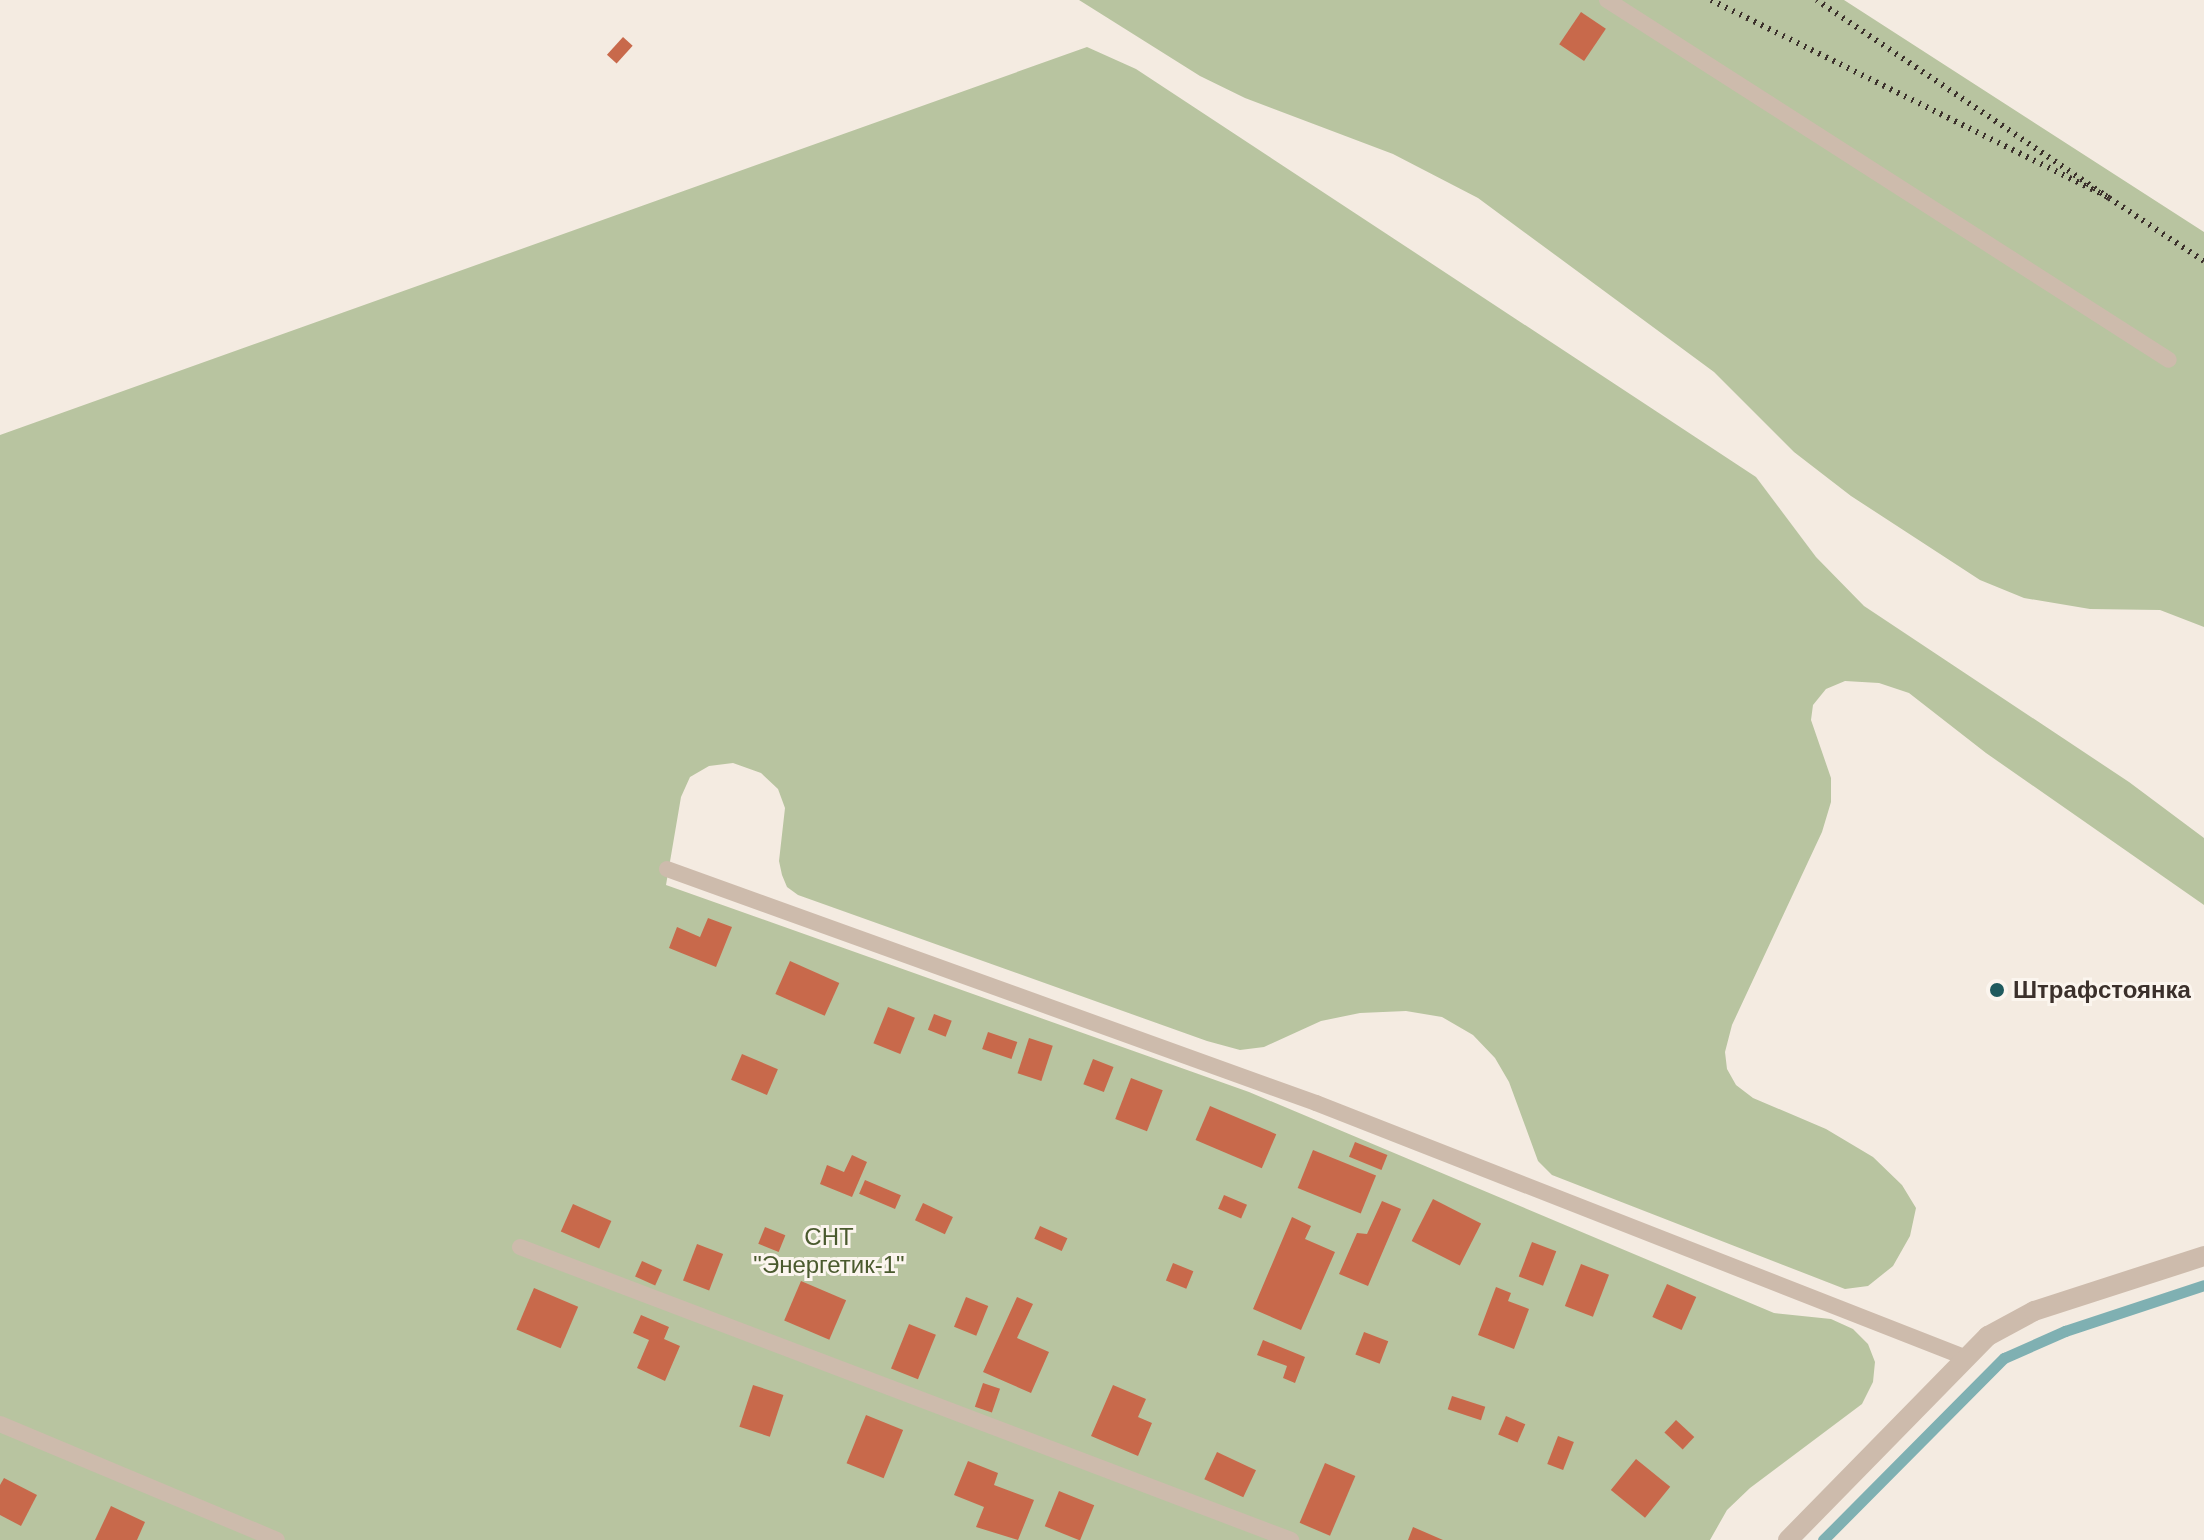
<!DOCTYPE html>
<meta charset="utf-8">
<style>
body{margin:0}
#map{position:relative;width:2204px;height:1540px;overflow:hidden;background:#f4ebe1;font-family:Helvetica,sans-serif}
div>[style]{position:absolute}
.green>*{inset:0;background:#b8c4a0}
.stream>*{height:11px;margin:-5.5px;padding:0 5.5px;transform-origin:5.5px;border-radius:5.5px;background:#7fb0b2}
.building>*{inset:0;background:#c8694b;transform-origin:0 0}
.lane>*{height:16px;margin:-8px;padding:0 8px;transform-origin:8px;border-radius:8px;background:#cdbbac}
.street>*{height:20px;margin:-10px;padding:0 10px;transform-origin:10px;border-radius:10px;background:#cdbbac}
.rail>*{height:6px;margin-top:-3px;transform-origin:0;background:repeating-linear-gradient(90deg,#3b302b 0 2px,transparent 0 8px)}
.dots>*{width:22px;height:22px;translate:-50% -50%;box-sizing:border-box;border:4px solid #fbf5ee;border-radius:50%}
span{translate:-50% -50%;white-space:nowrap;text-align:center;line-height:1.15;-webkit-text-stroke:6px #fbf5ee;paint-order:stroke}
.poi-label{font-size:24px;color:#3b302b;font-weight:700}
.left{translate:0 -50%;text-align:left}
.park-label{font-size:24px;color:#4a5a2e}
</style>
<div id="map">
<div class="green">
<div style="clip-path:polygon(1079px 0,1844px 0,2204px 232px,2204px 627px,2160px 610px,2090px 609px,2024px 598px,1980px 580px,1851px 496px,1794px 452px,1714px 372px,1478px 198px,1393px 154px,1245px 98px,1200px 76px)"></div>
<div style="clip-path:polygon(1087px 47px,1136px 69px,1756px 477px,1816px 557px,1864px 606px,2129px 782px,2204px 838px,2204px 905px,1986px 753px,1909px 693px,1879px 683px,1845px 681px,1826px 689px,1813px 705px,1811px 720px,1831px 778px,1831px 802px,1822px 832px,1732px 1025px,1725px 1052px,1727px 1069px,1736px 1085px,1753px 1098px,1826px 1129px,1873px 1157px,1902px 1185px,1916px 1208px,1910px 1236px,1893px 1266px,1868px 1286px,1845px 1289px,1552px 1175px,1538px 1161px,1509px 1082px,1495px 1058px,1473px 1035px,1442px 1017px,1406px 1011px,1360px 1013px,1321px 1021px,1264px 1047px,1240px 1050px,1207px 1041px,798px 895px,787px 887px,782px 875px,779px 861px,785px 808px,778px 789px,761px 773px,733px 763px,709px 766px,690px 777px,681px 797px,666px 885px,1249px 1092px,1774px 1313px,1831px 1319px,1853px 1329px,1868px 1344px,1875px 1362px,1873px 1382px,1862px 1404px,1750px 1488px,1727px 1510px,1710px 1540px,0 1540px,0 435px)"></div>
</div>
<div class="stream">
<div style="left:1823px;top:1540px;width:257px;rotate:-45.2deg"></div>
<div style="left:2004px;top:1358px;width:67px;rotate:-23.9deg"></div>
<div style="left:2065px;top:1331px;width:146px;rotate:-18.3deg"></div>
</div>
<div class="building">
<div style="left:1581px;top:12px;width:30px;height:39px;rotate:34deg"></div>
<div style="left:623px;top:37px;width:13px;height:24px;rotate:42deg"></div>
<div style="clip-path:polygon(708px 918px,732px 927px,716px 967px,669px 948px,677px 927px,700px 937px)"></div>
<div style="left:790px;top:961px;width:54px;height:36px;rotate:24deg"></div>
<div style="left:888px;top:1007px;width:29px;height:39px;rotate:22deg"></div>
<div style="left:934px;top:1014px;width:19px;height:17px;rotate:21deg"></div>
<div style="left:988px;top:1032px;width:31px;height:18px;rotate:19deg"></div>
<div style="left:1029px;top:1038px;width:25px;height:37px;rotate:18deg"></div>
<div style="left:742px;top:1054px;width:39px;height:28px;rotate:23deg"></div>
<div style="left:1093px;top:1059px;width:22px;height:27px;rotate:21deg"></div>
<div style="left:1131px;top:1078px;width:34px;height:44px;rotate:21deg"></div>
<div style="left:1210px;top:1106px;width:72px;height:37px;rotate:23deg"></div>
<div style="left:1355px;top:1142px;width:35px;height:16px;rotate:22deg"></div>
<div style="left:1313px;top:1150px;width:68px;height:41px;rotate:22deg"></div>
<div style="clip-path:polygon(852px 1155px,867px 1162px,852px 1197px,820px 1184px,827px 1165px,844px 1172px)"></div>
<div style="left:865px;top:1180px;width:39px;height:15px;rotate:23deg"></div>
<div style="left:1224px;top:1195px;width:25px;height:15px;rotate:23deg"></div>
<div style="left:1433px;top:1199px;width:54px;height:47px;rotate:27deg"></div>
<div style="clip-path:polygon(1382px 1201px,1401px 1209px,1368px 1286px,1339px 1274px,1357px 1233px,1367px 1234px)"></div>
<div style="left:923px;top:1203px;width:33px;height:19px;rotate:25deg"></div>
<div style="left:573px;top:1204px;width:42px;height:30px;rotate:24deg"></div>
<div style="clip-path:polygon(1292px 1217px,1311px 1226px,1305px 1239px,1335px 1252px,1301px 1330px,1253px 1309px)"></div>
<div style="left:1040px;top:1226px;width:30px;height:14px;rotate:24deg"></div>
<div style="left:765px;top:1227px;width:22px;height:18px;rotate:22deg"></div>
<div style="left:1532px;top:1242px;width:26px;height:37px;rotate:21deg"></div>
<div style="left:697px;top:1244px;width:28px;height:39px;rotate:21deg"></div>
<div style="left:642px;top:1261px;width:22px;height:17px;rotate:24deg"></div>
<div style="left:1173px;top:1263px;width:22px;height:19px;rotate:22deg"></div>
<div style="left:1581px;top:1264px;width:30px;height:45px;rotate:21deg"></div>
<div style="left:801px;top:1281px;width:49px;height:43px;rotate:23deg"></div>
<div style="left:1667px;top:1284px;width:32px;height:36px;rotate:24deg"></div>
<div style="clip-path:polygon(1496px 1287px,1511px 1293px,1508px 1301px,1529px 1309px,1514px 1349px,1478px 1335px)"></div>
<div style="left:534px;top:1288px;width:48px;height:45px;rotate:23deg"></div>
<div style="left:966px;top:1297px;width:24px;height:32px;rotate:22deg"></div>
<div style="clip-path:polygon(1017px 1297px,1033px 1304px,1017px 1338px,1049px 1352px,1031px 1393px,983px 1372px)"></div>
<div style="clip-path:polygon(641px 1315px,669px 1327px,664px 1339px,680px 1346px,665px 1381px,637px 1368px,649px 1340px,633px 1333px)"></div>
<div style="left:909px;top:1324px;width:29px;height:48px;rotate:22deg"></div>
<div style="left:1364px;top:1332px;width:26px;height:24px;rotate:21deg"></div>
<div style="clip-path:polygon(1263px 1340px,1305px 1357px,1295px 1383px,1283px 1378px,1287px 1366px,1257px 1355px)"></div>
<div style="left:983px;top:1383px;width:18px;height:25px;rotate:19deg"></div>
<div style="left:753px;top:1385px;width:32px;height:44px;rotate:18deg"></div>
<div style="clip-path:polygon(1113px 1385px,1146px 1399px,1138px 1417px,1152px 1423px,1138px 1456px,1091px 1436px)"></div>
<div style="left:1452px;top:1396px;width:35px;height:14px;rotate:18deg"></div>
<div style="left:866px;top:1415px;width:40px;height:52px;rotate:22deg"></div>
<div style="left:1506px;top:1416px;width:21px;height:20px;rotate:23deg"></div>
<div style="left:1676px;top:1420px;width:25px;height:17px;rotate:43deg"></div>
<div style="left:1558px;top:1436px;width:17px;height:30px;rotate:21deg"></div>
<div style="left:1217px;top:1452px;width:43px;height:30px;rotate:25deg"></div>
<div style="left:1636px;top:1459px;width:44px;height:40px;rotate:39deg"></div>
<div style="clip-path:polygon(968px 1461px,998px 1473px,994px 1485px,1034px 1500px,1018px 1540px,976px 1527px,984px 1507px,954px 1495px)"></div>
<div style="left:1325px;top:1463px;width:33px;height:65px;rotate:23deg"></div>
<div style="clip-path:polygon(4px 1478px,37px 1495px,21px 1526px,0 1515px,0 1485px)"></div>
<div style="left:1059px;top:1491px;width:38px;height:38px;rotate:22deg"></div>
<div style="clip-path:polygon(111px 1506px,145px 1522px,137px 1540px,95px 1540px)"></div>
<div style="clip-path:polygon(1413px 1527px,1443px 1540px,1408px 1540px)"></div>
</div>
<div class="lane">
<div style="left:1607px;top:0;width:667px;rotate:32.64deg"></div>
<div style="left:667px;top:869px;width:690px;rotate:19.83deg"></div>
<div style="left:1316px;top:1103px;width:696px;rotate:21.4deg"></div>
<div style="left:520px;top:1247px;width:825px;rotate:20.81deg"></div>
<div style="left:0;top:1424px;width:300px;rotate:22.7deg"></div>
</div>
<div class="street">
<div style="left:1788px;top:1540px;width:286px;rotate:-45.6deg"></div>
<div style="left:1988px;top:1336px;width:52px;rotate:-28.5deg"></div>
<div style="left:2034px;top:1311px;width:179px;rotate:-17.9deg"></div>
</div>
<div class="rail">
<div style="left:1711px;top:0;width:445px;rotate:26.4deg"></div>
<div style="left:2109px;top:198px;width:353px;rotate:-145.9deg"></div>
<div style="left:2109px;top:198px;width:114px;rotate:33.6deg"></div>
</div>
<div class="dots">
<div style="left:1997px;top:990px;background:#1f5a5e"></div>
</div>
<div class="poi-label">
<span class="left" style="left:2013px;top:990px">Штрафстоянка</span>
</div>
<div class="park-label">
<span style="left:829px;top:1251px">СНТ<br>"Энергетик-1"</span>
</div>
</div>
